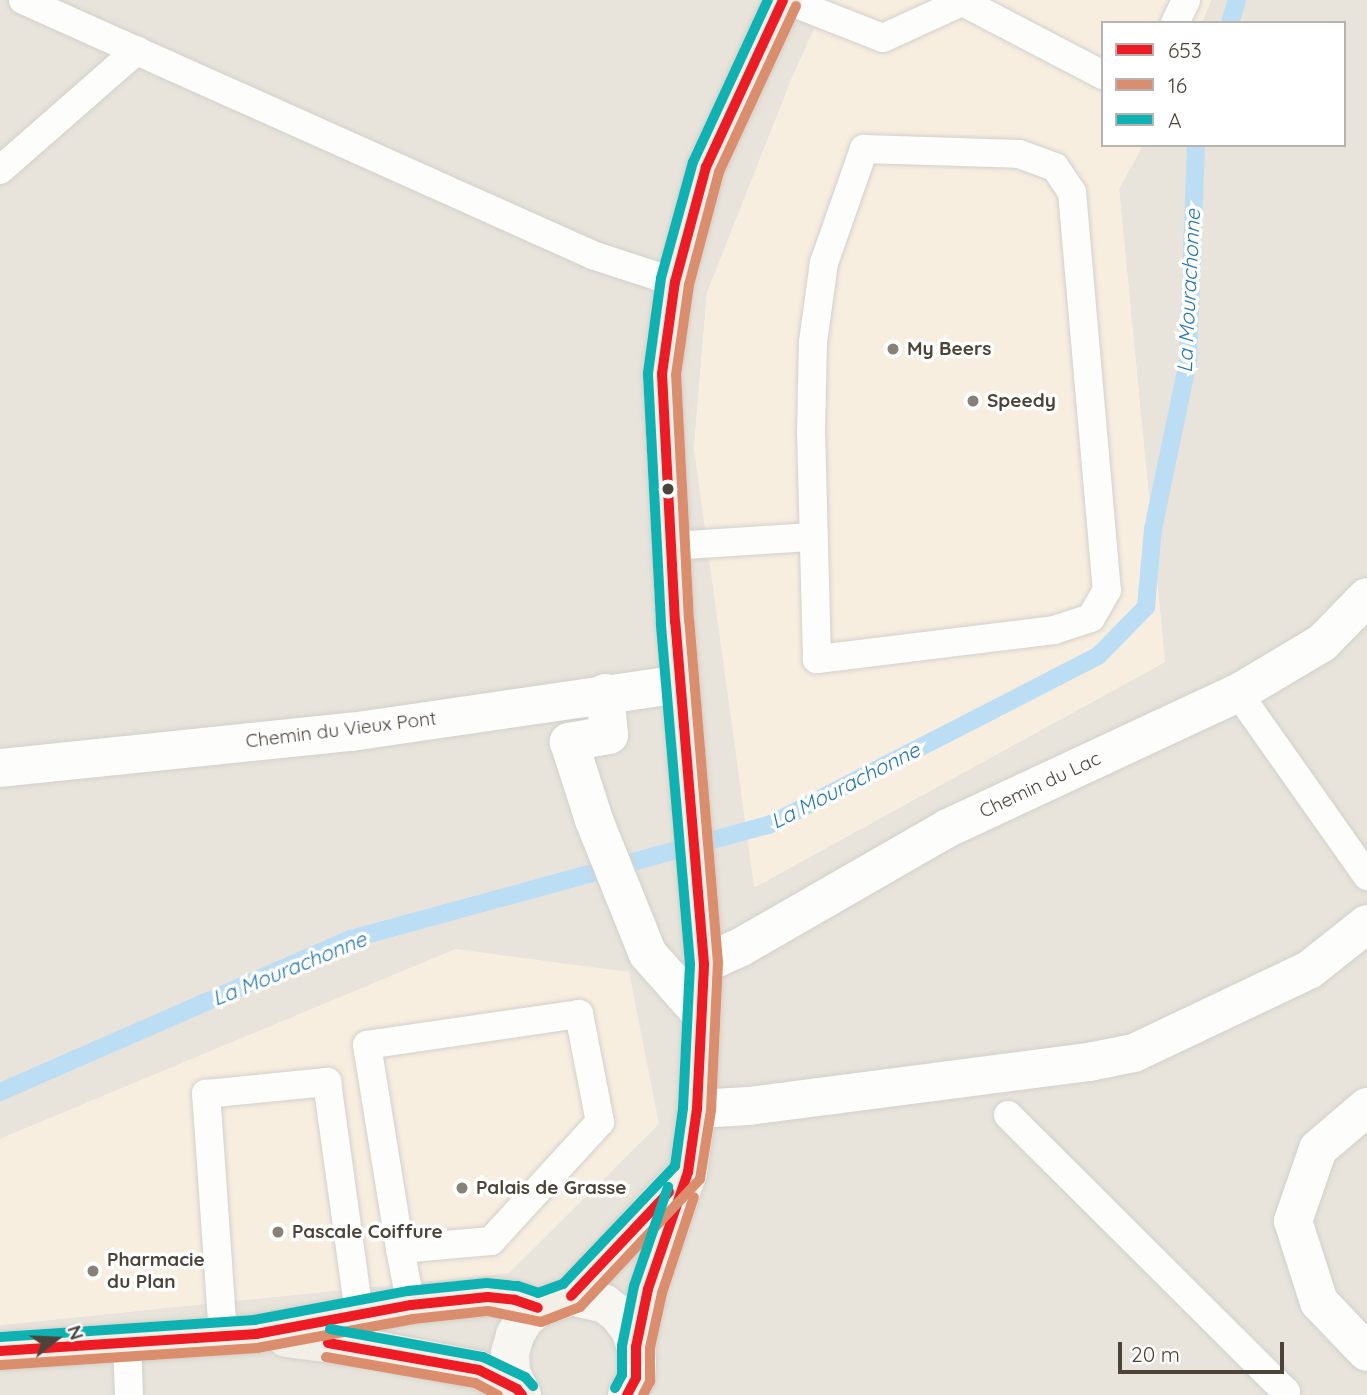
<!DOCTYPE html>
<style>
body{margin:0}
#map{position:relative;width:1367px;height:1395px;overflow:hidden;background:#f4f2ee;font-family:Quicksand,sans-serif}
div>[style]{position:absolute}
.residential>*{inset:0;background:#e8e4db}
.commercial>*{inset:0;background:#f7eee0}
.stream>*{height:18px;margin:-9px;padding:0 9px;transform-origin:9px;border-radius:9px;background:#bbdef4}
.roads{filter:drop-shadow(0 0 2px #d2d0cb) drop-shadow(0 0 2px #d2d0cb)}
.lane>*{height:28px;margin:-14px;padding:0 14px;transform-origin:14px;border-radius:14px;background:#fdfdfc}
.street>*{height:38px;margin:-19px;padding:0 19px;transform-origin:19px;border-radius:19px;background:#fdfdfc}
.secondary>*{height:38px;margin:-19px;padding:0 19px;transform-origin:19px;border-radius:19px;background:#f7f6f1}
.primary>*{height:38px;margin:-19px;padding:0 19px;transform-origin:19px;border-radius:19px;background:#f2efe6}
.bus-1>*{height:10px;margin:-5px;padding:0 5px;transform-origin:5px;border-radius:5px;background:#ed1c24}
.bus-2>*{height:10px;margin:-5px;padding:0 5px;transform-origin:5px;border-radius:5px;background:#db8e6d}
.bus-3>*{height:10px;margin:-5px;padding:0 5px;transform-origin:5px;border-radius:5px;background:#0fb2b2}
.dots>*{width:19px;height:19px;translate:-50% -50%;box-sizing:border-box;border:4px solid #fff;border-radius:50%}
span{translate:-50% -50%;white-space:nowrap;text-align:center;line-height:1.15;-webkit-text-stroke:7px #fff;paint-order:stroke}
.poi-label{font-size:19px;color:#4c4438;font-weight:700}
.left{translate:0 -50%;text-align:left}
.street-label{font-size:19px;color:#4c4438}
.water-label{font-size:21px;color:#2377b2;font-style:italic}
.legend{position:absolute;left:1101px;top:21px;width:245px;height:126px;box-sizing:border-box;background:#fff;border:2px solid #b7b4af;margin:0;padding:9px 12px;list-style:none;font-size:21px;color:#4c4438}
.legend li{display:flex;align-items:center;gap:14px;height:35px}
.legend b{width:35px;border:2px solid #b7b4af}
.north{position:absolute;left:21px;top:1304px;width:70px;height:70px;-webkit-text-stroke:5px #fff;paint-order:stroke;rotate:72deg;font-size:19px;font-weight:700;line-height:28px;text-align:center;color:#4c4438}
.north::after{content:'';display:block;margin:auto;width:24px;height:32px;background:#4c4438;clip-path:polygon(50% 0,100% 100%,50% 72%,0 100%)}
.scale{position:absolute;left:1118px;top:1342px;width:166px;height:32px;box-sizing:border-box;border:4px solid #4c4438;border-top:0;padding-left:9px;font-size:21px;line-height:24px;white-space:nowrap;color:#4c4438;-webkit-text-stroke:5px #fff;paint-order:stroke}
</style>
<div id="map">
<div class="residential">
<div style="clip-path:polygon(0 0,827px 0,792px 78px,707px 293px,694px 448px,755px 887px,1165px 662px,1119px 189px,1143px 145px,1344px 145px,1344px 23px,1202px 23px,1211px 0,1367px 0,1367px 1395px,0 1395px,0 1325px,509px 1273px,456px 949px,0 1139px)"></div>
</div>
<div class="commercial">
<div style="clip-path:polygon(827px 0,1211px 0,1202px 23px,1103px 23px,1103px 145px,1143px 145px,1119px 189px,1165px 662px,754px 887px,694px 448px,707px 293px,792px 78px)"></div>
<div style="clip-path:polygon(456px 949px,629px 972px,659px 1124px,509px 1273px,0 1325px,0 1139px)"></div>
</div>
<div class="stream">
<div style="left:1230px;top:23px;width:24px;rotate:-73deg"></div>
<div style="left:0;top:1092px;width:383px;rotate:-23.6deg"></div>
<div style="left:351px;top:939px;width:433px;rotate:-15.3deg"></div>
<div style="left:769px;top:825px;width:370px;rotate:-27.2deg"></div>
<div style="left:1098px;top:656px;width:69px;rotate:-45.6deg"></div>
<div style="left:1146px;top:607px;width:78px;rotate:-84.9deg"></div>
<div style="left:1153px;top:529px;width:171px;rotate:-78.2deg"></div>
<div style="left:1188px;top:362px;width:217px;rotate:-87.9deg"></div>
</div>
<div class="roads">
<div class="lane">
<div style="left:23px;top:0;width:627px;rotate:24.11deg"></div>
<div style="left:595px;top:256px;width:84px;rotate:18deg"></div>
<div style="left:786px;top:0;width:104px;rotate:21.4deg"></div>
<div style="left:883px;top:38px;width:91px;rotate:-24.6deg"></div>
<div style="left:965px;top:3px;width:156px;rotate:27.6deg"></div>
<div style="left:1175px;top:23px;width:25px;rotate:-64deg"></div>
<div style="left:864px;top:149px;width:155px;rotate:1.8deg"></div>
<div style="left:1019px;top:154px;width:38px;rotate:20deg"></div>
<div style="left:1055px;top:167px;width:30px;rotate:56deg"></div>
<div style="left:1072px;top:192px;width:400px;rotate:85deg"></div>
<div style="left:1107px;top:590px;width:32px;rotate:120deg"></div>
<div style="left:1091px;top:618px;width:39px;rotate:162deg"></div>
<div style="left:1054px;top:630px;width:239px;rotate:173deg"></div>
<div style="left:817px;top:659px;width:225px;rotate:-91.5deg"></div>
<div style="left:811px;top:434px;width:92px;rotate:-88.8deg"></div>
<div style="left:813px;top:342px;width:80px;rotate:-82.1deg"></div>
<div style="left:824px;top:263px;width:121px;rotate:-70.7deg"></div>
<div style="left:0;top:170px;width:182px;rotate:-41.2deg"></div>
<div style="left:671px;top:546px;width:141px;rotate:-3.7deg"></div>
<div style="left:1238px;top:693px;width:224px;rotate:54.8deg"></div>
<div style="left:1008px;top:1115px;width:392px;rotate:44.9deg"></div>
<div style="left:1286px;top:1392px;width:4px;rotate:135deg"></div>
<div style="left:400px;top:1249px;width:91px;rotate:-5deg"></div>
<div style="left:491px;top:1241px;width:161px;rotate:-47.5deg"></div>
<div style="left:600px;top:1122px;width:110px;rotate:-101deg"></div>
<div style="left:579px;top:1014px;width:214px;rotate:171.7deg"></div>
<div style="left:367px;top:1045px;width:207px;rotate:80.8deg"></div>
<div style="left:400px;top:1249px;width:57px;rotate:78.9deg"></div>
<div style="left:223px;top:1335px;width:242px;rotate:-94deg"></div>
<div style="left:206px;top:1094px;width:122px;rotate:-5.7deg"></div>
<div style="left:327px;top:1082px;width:233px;rotate:82.1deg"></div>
<div style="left:127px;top:1343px;width:52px;rotate:87.8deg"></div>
</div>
<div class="street">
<div style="left:605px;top:693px;width:42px;rotate:84.6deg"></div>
<div style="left:609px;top:735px;width:41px;rotate:170.1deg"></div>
<div style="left:569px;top:742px;width:82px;rotate:72.2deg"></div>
<div style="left:594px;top:820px;width:144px;rotate:68.1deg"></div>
<div style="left:648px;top:954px;width:81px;rotate:48.5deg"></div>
<div style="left:0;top:768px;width:353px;rotate:-5.9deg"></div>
<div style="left:351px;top:732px;width:333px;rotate:-8.3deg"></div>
<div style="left:704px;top:964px;width:41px;rotate:-24.7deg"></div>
<div style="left:741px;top:947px;width:239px;rotate:-29.9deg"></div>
<div style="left:948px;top:828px;width:320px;rotate:-25deg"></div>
<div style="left:1238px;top:693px;width:98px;rotate:-30.8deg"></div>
<div style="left:1322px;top:643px;width:64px;rotate:-45.6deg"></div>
<div style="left:1367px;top:1107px;width:65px;rotate:139.4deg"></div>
<div style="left:1318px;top:1149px;width:76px;rotate:109.1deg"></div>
<div style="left:1293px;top:1221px;width:85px;rotate:72.2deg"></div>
<div style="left:1319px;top:1302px;width:69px;rotate:46.2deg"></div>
<div style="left:697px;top:1109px;width:52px;rotate:-3.3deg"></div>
<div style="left:749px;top:1106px;width:343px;rotate:-7.4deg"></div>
<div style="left:1089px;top:1062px;width:46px;rotate:-11.3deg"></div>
<div style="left:1134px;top:1053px;width:194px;rotate:-25.4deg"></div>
<div style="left:1309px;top:970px;width:74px;rotate:-38.4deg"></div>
</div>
<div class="secondary">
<div style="left:522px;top:1395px;width:25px;rotate:-116deg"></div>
<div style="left:511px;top:1372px;width:19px;rotate:-93deg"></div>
<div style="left:510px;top:1353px;width:19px;rotate:-74deg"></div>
<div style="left:515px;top:1335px;width:17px;rotate:-59deg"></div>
<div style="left:524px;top:1320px;width:18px;rotate:-41deg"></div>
<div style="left:538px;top:1308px;width:35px;rotate:-20deg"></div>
<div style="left:571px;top:1296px;width:35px;rotate:13deg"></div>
<div style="left:605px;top:1304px;width:18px;rotate:38deg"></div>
<div style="left:619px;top:1315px;width:19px;rotate:54deg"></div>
<div style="left:630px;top:1330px;width:18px;rotate:71deg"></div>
<div style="left:636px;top:1347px;width:15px;rotate:86deg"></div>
<div style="left:637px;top:1362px;width:16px;rotate:94deg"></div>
<div style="left:636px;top:1378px;width:19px;rotate:118deg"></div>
</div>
<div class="primary">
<div style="left:571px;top:1296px;width:158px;rotate:-46.8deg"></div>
<div style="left:286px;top:1338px;width:85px;rotate:7.5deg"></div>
<div style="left:370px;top:1349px;width:111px;rotate:10.9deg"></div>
<div style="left:479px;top:1370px;width:42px;rotate:26.6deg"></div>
<div style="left:636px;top:1347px;width:59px;rotate:-78.3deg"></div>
<div style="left:648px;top:1289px;width:124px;rotate:-71.1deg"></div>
<div style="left:688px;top:1172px;width:64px;rotate:-81.9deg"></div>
<div style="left:697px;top:1109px;width:145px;rotate:-87.2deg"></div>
<div style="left:704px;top:964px;width:343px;rotate:-94.8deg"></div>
<div style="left:675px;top:622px;width:248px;rotate:-93deg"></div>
<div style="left:662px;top:374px;width:93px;rotate:-82deg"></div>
<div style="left:675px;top:282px;width:119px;rotate:-74.9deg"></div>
<div style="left:706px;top:167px;width:184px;rotate:-65.2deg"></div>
<div style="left:0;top:1351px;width:257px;rotate:-3.8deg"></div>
<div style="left:256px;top:1334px;width:158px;rotate:-10.6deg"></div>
<div style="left:411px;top:1305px;width:77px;rotate:-5.9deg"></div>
<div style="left:488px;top:1297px;width:27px;rotate:6deg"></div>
<div style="left:515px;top:1300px;width:24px;rotate:19deg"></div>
</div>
</div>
<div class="bus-1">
<div style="left:571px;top:1296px;width:143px;rotate:-46.7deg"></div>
<div style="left:328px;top:1343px;width:153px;rotate:10.1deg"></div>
<div style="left:479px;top:1370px;width:42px;rotate:26.6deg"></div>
<div style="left:517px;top:1389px;width:8px;rotate:50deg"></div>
<div style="left:0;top:1351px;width:257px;rotate:-3.8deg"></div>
<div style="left:256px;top:1334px;width:158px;rotate:-10.6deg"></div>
<div style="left:411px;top:1305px;width:77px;rotate:-5.9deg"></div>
<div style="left:488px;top:1297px;width:27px;rotate:6deg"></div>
<div style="left:515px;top:1300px;width:24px;rotate:19deg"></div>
<div style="left:627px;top:1395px;width:19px;rotate:-62deg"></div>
<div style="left:636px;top:1378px;width:31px;rotate:-90deg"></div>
<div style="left:636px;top:1347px;width:59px;rotate:-78.3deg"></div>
<div style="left:648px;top:1289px;width:124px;rotate:-71.1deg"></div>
<div style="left:688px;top:1172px;width:64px;rotate:-81.9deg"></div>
<div style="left:697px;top:1109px;width:145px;rotate:-87.2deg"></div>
<div style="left:704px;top:964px;width:343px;rotate:-94.8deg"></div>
<div style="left:675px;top:622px;width:248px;rotate:-93deg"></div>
<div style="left:662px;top:374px;width:93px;rotate:-82deg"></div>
<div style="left:675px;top:282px;width:119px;rotate:-74.9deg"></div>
<div style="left:706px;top:167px;width:184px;rotate:-65.2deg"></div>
</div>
<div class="bus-2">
<div style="left:326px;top:1357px;width:151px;rotate:9.9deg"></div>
<div style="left:475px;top:1383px;width:26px;rotate:28deg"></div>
<div style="left:1px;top:1365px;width:257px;rotate:-3.8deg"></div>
<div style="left:257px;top:1348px;width:159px;rotate:-10.5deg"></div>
<div style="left:413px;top:1319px;width:75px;rotate:-6.1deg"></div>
<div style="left:488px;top:1311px;width:54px;rotate:11.7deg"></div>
<div style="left:541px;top:1322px;width:42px;rotate:-21deg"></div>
<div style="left:580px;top:1307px;width:175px;rotate:-46.8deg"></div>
<div style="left:700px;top:1179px;width:70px;rotate:-80.9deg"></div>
<div style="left:711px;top:1110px;width:147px;rotate:-87.3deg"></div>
<div style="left:718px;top:963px;width:343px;rotate:-94.8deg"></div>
<div style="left:689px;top:621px;width:246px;rotate:-93deg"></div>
<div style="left:676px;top:375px;width:91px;rotate:-81.8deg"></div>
<div style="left:689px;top:285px;width:117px;rotate:-75.1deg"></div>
<div style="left:719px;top:172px;width:183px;rotate:-65.1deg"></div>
<div style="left:643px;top:1395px;width:16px;rotate:-63deg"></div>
<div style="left:650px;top:1381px;width:33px;rotate:-90deg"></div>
<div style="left:650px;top:1348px;width:56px;rotate:-77.7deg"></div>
<div style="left:662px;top:1293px;width:101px;rotate:-71.6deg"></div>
</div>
<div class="bus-3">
<div style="left:330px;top:1329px;width:156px;rotate:10.4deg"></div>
<div style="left:483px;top:1357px;width:47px;rotate:25.5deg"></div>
<div style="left:525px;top:1377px;width:12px;rotate:48deg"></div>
<div style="left:0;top:1337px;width:255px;rotate:-3.8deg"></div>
<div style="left:254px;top:1320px;width:157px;rotate:-10.7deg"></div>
<div style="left:408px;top:1291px;width:79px;rotate:-5.8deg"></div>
<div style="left:487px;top:1283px;width:31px;rotate:6deg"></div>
<div style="left:518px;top:1286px;width:21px;rotate:19deg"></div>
<div style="left:538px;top:1293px;width:27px;rotate:-20deg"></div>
<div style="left:563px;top:1284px;width:163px;rotate:-46.5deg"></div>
<div style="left:675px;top:1166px;width:59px;rotate:-82.1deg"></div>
<div style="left:683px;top:1108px;width:144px;rotate:-87.2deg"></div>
<div style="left:690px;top:964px;width:342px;rotate:-94.9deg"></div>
<div style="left:661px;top:623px;width:250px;rotate:-93deg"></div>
<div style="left:648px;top:373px;width:96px;rotate:-82.2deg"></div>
<div style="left:661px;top:278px;width:120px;rotate:-74.6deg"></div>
<div style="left:693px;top:162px;width:179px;rotate:-65.2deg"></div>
<div style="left:615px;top:1388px;width:15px;rotate:-62deg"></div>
<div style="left:622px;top:1375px;width:29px;rotate:-90deg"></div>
<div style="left:622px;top:1346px;width:61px;rotate:-78.7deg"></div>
<div style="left:634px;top:1286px;width:105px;rotate:-71deg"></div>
</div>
<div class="dots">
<div style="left:893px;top:349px;background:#878178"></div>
<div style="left:973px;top:401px;background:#878178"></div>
<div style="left:668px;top:489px;background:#4c4438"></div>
<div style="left:462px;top:1188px;background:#878178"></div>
<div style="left:278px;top:1232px;background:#878178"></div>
<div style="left:93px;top:1271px;background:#878178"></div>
</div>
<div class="poi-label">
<span class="left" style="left:907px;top:349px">My Beers</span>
<span class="left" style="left:987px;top:401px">Speedy</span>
<span class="left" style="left:476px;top:1188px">Palais de Grasse</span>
<span class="left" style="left:292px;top:1232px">Pascale Coiffure</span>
<span class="left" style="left:107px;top:1271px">Pharmacie<br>du Plan</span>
</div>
<div class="street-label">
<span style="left:341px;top:730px;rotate:-7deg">Chemin du Vieux Pont</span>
<span style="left:1040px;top:785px;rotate:-25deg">Chemin du Lac</span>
</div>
<div class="water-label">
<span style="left:1188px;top:291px;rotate:-87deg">La Mourachonne</span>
<span style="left:845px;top:785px;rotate:-27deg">La Mourachonne</span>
<span style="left:289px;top:968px;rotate:-22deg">La Mourachonne</span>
</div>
<ul class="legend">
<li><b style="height:9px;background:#ed1c24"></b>653</li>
<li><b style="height:9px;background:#db8e6d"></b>16</li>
<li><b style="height:9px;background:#0fb2b2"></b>A</li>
</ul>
<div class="north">N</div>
<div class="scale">20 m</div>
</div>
